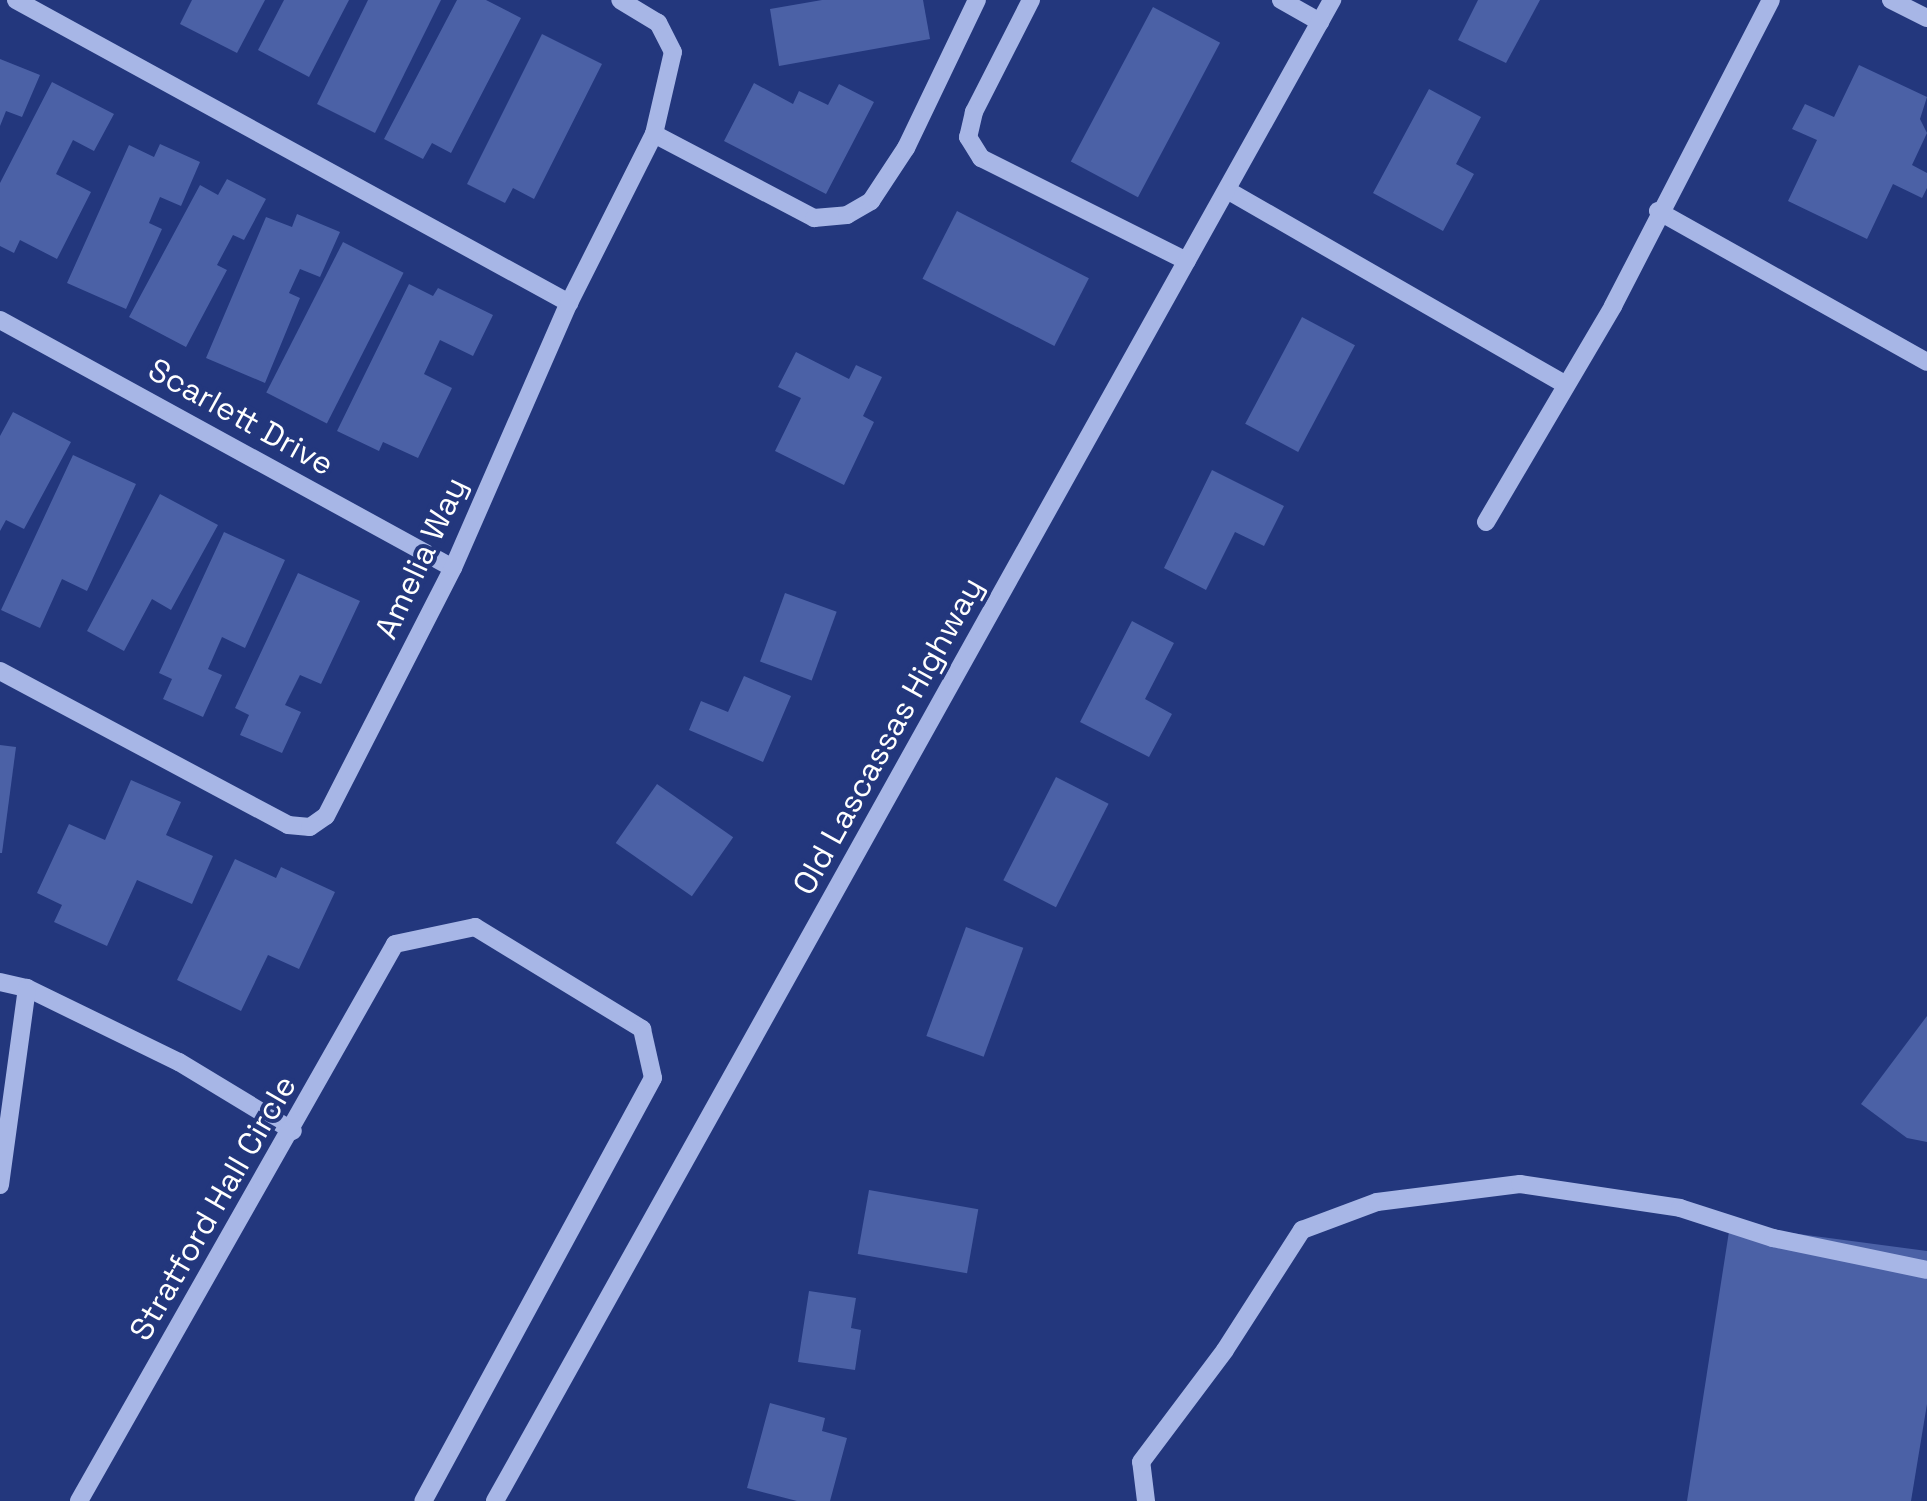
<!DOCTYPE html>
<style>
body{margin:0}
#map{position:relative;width:1927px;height:1501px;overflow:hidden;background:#23377d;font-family:"Space Grotesk",sans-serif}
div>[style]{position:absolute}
.building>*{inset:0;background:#4b61a6;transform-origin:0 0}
.minor>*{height:18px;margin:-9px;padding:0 9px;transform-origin:9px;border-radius:9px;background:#a7b6e6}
span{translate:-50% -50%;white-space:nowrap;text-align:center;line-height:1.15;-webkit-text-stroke:8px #23377d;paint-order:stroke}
.street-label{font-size:32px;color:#fff}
</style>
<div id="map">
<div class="building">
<div style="clip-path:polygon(192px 0,265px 0,237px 53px,180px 24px)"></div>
<div style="clip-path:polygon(284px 0,349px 0,309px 77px,258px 50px)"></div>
<div style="clip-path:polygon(368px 0,441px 0,375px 133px,317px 104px)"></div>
<div style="clip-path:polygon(457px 0,486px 0,521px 18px,451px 153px,432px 143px,423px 159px,384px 139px)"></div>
<div style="clip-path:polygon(822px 0,923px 0,930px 39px,779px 66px,770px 9px)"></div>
<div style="clip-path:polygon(1478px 0,1540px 0,1506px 63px,1458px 40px)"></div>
<div style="left:1153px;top:7px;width:76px;height:175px;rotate:28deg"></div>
<div style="clip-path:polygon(542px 34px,602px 64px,534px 199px,513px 188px,505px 203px,467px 184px)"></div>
<div style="clip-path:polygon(0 59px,40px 75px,22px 117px,6px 111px,0 126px)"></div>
<div style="clip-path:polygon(1859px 65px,1927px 97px,1920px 119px,1927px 133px,1912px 165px,1927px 173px,1927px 188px,1922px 198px,1893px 184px,1867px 239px,1788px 201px,1817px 140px,1792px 129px,1805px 104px,1834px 117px)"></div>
<div style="clip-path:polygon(52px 82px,114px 114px,94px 151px,73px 140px,56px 174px,91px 192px,57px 259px,20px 240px,14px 253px,0 246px,0 183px)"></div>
<div style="clip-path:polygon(754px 83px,793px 104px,799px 91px,828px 105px,839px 84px,874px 102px,826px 194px,724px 141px)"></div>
<div style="clip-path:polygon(1429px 89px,1481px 117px,1456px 164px,1474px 174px,1443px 231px,1373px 193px)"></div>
<div style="clip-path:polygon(160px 144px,200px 162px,181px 206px,160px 197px,149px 223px,162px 229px,126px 309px,67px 283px,129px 145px,154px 157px)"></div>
<div style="clip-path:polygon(227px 179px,266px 199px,244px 240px,233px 235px,217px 265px,227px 270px,186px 347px,129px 317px,200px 185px,218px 195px)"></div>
<div style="left:957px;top:211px;width:148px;height:76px;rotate:27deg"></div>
<div style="clip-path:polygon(297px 214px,340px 232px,320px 277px,300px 269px,289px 293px,300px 298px,265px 383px,206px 358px,266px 217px,292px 227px)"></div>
<div style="left:343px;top:242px;width:68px;height:169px;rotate:27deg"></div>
<div style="clip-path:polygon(409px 284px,433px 296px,438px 288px,493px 315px,473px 356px,440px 340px,424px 374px,452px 388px,418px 458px,383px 442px,379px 451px,337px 431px)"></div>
<div style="left:1302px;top:317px;width:60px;height:121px;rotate:28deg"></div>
<div style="clip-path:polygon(796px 352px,849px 379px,856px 365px,882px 377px,863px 416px,874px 422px,844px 485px,775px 451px,801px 398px,778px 387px)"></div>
<div style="clip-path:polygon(13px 412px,71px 442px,24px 529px,6px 520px,0 531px,0 436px)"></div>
<div style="clip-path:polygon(73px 455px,136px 484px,87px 591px,62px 579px,40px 628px,1px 610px)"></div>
<div style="clip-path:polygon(1212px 470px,1284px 506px,1264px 546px,1235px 532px,1206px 590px,1164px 568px)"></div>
<div style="clip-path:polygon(160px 494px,218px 525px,171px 610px,152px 599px,124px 651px,87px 631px)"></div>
<div style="clip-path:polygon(224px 532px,285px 560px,245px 648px,222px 637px,208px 669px,222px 675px,203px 717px,163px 699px,172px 679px,159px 673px)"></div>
<div style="clip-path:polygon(298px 573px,360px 601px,321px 684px,300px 675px,285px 705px,301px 712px,282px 753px,240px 735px,249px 715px,235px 708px)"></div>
<div style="left:785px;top:593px;width:55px;height:73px;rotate:20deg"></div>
<div style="clip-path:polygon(1132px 621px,1174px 643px,1145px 699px,1172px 714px,1149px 757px,1080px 722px)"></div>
<div style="clip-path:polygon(744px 676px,791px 696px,763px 762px,689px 730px,701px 701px,728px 712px)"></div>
<div style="clip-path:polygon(0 745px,16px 747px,2px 853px,0 853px)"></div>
<div style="left:1056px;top:777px;width:59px;height:116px;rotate:27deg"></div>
<div style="clip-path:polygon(131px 780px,181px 802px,166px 835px,213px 856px,192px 904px,137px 880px,107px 946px,54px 922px,62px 905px,37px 893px,69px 824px,105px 840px)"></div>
<div style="left:657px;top:784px;width:93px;height:72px;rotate:35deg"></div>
<div style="clip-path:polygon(235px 859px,276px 878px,281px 867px,335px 892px,299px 969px,268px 955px,241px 1011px,177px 980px)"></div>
<div style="left:966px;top:927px;width:61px;height:116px;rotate:20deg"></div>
<div style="clip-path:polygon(1927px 1016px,1927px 1142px,1907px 1138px,1861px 1104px)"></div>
<div style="left:869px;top:1190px;width:111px;height:65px;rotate:10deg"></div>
<div style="clip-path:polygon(1730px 1225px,1927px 1251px,1927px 1404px,1911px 1501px,1687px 1501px)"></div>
<div style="clip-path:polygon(809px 1291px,856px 1298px,851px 1328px,861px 1330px,855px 1370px,798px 1362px)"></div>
<div style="clip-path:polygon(770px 1403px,825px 1418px,822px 1431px,847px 1438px,830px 1501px,797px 1501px,747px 1488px)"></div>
</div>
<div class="minor">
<div style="left:16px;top:0;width:631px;rotate:28.72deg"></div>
<div style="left:1031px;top:0;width:126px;rotate:117deg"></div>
<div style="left:974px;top:112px;width:26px;rotate:103deg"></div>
<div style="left:968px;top:137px;width:25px;rotate:58deg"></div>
<div style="left:981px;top:158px;width:230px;rotate:26.6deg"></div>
<div style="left:1281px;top:0;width:45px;rotate:29.4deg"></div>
<div style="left:1891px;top:0;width:40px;rotate:26.6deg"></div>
<div style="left:654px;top:134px;width:181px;rotate:27.7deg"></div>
<div style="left:814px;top:218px;width:33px;rotate:-5deg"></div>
<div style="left:847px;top:215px;width:28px;rotate:-30deg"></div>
<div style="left:871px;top:201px;width:64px;rotate:-56.6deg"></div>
<div style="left:906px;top:148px;width:164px;rotate:-64.4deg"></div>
<div style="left:1227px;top:190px;width:391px;rotate:29.9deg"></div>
<div style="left:1658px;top:211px;width:308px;rotate:29.3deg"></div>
<div style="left:0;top:320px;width:516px;rotate:28.7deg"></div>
<div style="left:1486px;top:522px;width:251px;rotate:-59.5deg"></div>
<div style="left:1613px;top:306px;width:344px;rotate:-62.7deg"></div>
<div style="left:0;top:671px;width:327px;rotate:28.1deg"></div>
<div style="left:288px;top:825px;width:22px;rotate:5deg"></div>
<div style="left:310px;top:827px;width:19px;rotate:-35deg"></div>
<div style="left:326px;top:816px;width:279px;rotate:-62.9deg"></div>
<div style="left:453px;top:568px;width:289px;rotate:-66.4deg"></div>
<div style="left:569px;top:303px;width:189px;rotate:-63.3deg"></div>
<div style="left:654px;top:134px;width:84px;rotate:-77deg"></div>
<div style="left:673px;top:52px;width:33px;rotate:-117deg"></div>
<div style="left:658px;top:23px;width:44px;rotate:-148.8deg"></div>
<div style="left:0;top:982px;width:28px;rotate:13deg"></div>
<div style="left:27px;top:988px;width:169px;rotate:26deg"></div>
<div style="left:179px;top:1062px;width:133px;rotate:31.2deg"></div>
<div style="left:0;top:1185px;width:199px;rotate:-82.2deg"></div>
<div style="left:79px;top:1501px;width:640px;rotate:-60.43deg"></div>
<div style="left:395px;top:944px;width:82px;rotate:-12deg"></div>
<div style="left:475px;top:927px;width:196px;rotate:31.4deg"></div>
<div style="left:642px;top:1029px;width:50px;rotate:77.3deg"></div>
<div style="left:653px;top:1078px;width:481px;rotate:118.5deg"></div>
<div style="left:495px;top:1501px;width:1719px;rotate:-60.85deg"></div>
<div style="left:1146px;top:1501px;width:39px;rotate:-97deg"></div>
<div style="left:1141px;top:1462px;width:140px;rotate:-53.1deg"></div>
<div style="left:1225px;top:1350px;width:143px;rotate:-57.3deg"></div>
<div style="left:1302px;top:1230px;width:80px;rotate:-20.5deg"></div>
<div style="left:1377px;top:1202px;width:144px;rotate:-7.2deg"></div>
<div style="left:1520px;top:1184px;width:162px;rotate:8.5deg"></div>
<div style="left:1680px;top:1208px;width:98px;rotate:17.9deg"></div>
<div style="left:1773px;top:1238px;width:157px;rotate:11.7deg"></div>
</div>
<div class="street-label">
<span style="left:241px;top:417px;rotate:29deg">Scarlett Drive</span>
<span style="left:421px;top:558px;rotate:-65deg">Amelia Way</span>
<span style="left:888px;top:736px;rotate:-61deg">Old Lascassas Highway</span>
<span style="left:213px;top:1208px;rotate:-60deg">Stratford Hall Circle</span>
</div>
</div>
